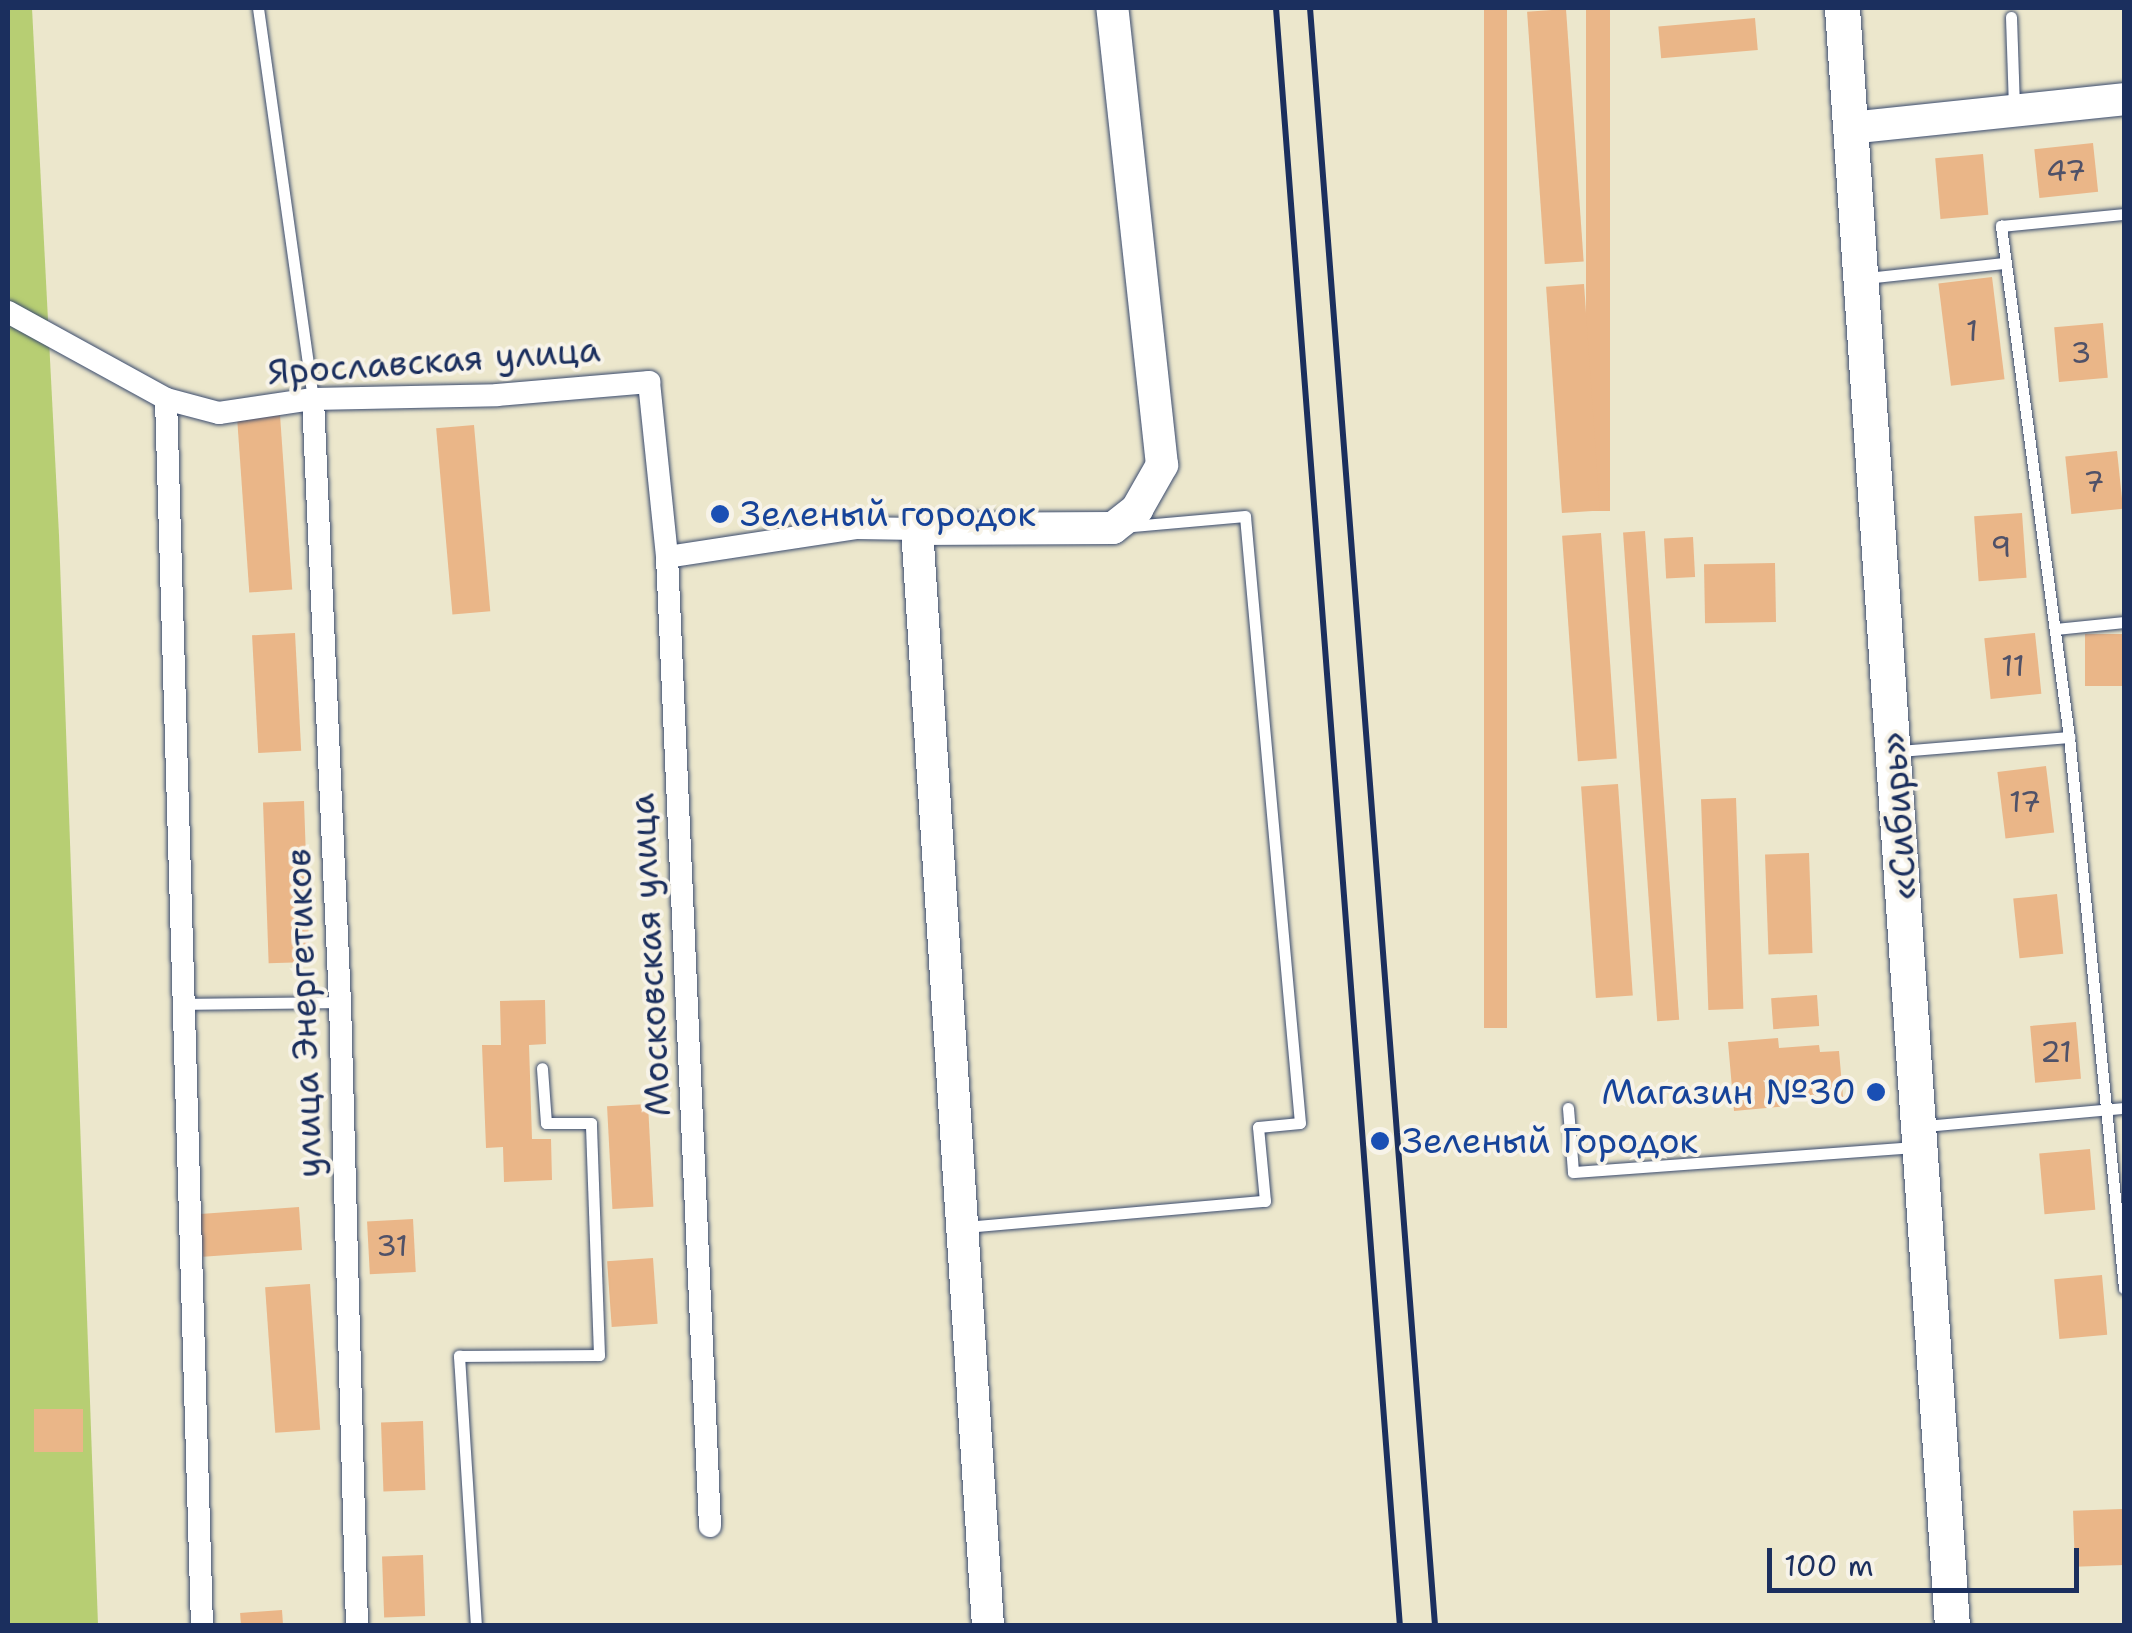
<!DOCTYPE html>
<meta charset="utf-8">
<style>
body{margin:0}
#map{position:relative;width:2132px;height:1633px;overflow:hidden;background:#ece7cc;font-family:"Shantell Sans",sans-serif}
div>[style]{position:absolute}
.green>*{inset:0;background:#b7ce73}
.building>*{inset:0;background:#eab688;transform-origin:0 0}
.roads{filter:drop-shadow(0 0 2px #3a4b6e) drop-shadow(0 0 2px #3a4b6e)}
.lane>*{height:11px;margin:-5.5px;padding:0 5.5px;transform-origin:5.5px;border-radius:5.5px;background:#fff}
.street>*{height:22px;margin:-11px;padding:0 11px;transform-origin:11px;border-radius:11px;background:#fff}
.secondary>*{height:32px;margin:-16px;padding:0 16px;transform-origin:16px;border-radius:16px;background:#fff}
.primary>*{height:35px;margin:-17.5px;padding:0 17.5px;transform-origin:17.5px;border-radius:17.5px;background:#fff}
.rail>*{height:6px;margin:-3px;padding:0 3px;transform-origin:3px;border-radius:3px;background:#1b2f5e}
.dots>*{width:28px;height:28px;translate:-50% -50%;box-sizing:border-box;border:5px solid #f7f3e8;border-radius:50%}
span{translate:-50% -50%;white-space:nowrap;text-align:center;line-height:1.15;-webkit-text-stroke:8px #f7f3e8;paint-order:stroke}
.number-label{font-size:30px;color:#4f5168}
.number-label span{-webkit-text-stroke-width:0}
.street-label{font-size:35px;color:#1b2f5e}
.transit-label{font-size:35px;color:#164399}
.left{translate:0 -50%;text-align:left}
.right{translate:-100% -50%;text-align:right}
.frame{position:absolute;inset:0;border:10px solid #1b2f5e;pointer-events:none}
.scale{position:absolute;left:1767px;top:1548px;width:312px;height:45px;box-sizing:border-box;border:5px solid #1b2f5e;border-top:0;padding-left:12px;font-size:30px;line-height:35px;white-space:nowrap;color:#1b2f5e;-webkit-text-stroke:8px #f7f3e8;paint-order:stroke}
</style>
<div id="map">
<div class="green">
<div style="clip-path:polygon(8px 8px,32px 8px,59px 535px,98px 1625px,8px 1626px)"></div>
</div>
<div class="building">
<div style="left:1484px;top:8px;width:23px;height:1020px"></div>
<div style="left:1586px;top:8px;width:24px;height:503px"></div>
<div style="left:1566px;top:9px;width:253px;height:39px;rotate:86deg"></div>
<div style="left:1755px;top:18px;width:32px;height:97px;rotate:85deg"></div>
<div style="left:2093px;top:143px;width:49px;height:59px;rotate:84deg"></div>
<div style="left:1983px;top:154px;width:61px;height:48px;rotate:85deg"></div>
<div style="left:1992px;top:277px;width:103px;height:54px;rotate:83deg"></div>
<div style="left:1584px;top:284px;width:227px;height:38px;rotate:86deg"></div>
<div style="left:2103px;top:323px;width:55px;height:49px;rotate:85deg"></div>
<div style="left:280px;top:415px;width:175px;height:43px;rotate:86deg"></div>
<div style="left:474px;top:425px;width:187px;height:38px;rotate:85deg"></div>
<div style="left:2117px;top:451px;width:58px;height:52px;rotate:84deg"></div>
<div style="left:2022px;top:513px;width:65px;height:48px;rotate:86deg"></div>
<div style="left:1645px;top:531px;width:490px;height:22px;rotate:86deg"></div>
<div style="left:1601px;top:533px;width:226px;height:39px;rotate:86deg"></div>
<div style="left:1693px;top:537px;width:40px;height:29px;rotate:87deg"></div>
<div style="left:1775px;top:563px;width:59px;height:71px;rotate:89deg"></div>
<div style="left:295px;top:633px;width:118px;height:43px;rotate:87deg"></div>
<div style="left:2035px;top:633px;width:61px;height:51px;rotate:84deg"></div>
<div style="left:2124px;top:634px;width:52px;height:39px;rotate:90deg"></div>
<div style="left:2046px;top:766px;width:67px;height:49px;rotate:83deg"></div>
<div style="left:1618px;top:784px;width:212px;height:37px;rotate:86deg"></div>
<div style="left:1736px;top:798px;width:211px;height:35px;rotate:88deg"></div>
<div style="left:304px;top:801px;width:161px;height:41px;rotate:88deg"></div>
<div style="left:1809px;top:853px;width:100px;height:44px;rotate:88deg"></div>
<div style="left:2057px;top:894px;width:60px;height:44px;rotate:84deg"></div>
<div style="left:1817px;top:995px;width:31px;height:46px;rotate:86deg"></div>
<div style="clip-path:polygon(545px 1000px,546px 1044px,529px 1045px,532px 1139px,551px 1139px,552px 1180px,504px 1182px,503px 1147px,486px 1148px,482px 1045px,501px 1045px,500px 1001px)"></div>
<div style="left:2076px;top:1022px;width:57px;height:46px;rotate:85deg"></div>
<div style="clip-path:polygon(1778px 1038px,1779px 1048px,1819px 1045px,1820px 1052px,1839px 1051px,1843px 1097px,1788px 1095px,1788px 1106px,1734px 1111px,1728px 1042px)"></div>
<div style="left:648px;top:1104px;width:103px;height:41px;rotate:87deg"></div>
<div style="left:2090px;top:1149px;width:61px;height:51px;rotate:85deg"></div>
<div style="left:299px;top:1207px;width:43px;height:99px;rotate:86deg"></div>
<div style="left:413px;top:1219px;width:53px;height:46px;rotate:87deg"></div>
<div style="left:653px;top:1258px;width:66px;height:46px;rotate:86deg"></div>
<div style="left:2102px;top:1275px;width:60px;height:48px;rotate:85deg"></div>
<div style="left:310px;top:1284px;width:146px;height:45px;rotate:86deg"></div>
<div style="left:34px;top:1409px;width:49px;height:43px"></div>
<div style="left:423px;top:1421px;width:69px;height:42px;rotate:88deg"></div>
<div style="left:2122px;top:1509px;width:56px;height:49px;rotate:88deg"></div>
<div style="left:423px;top:1555px;width:61px;height:41px;rotate:88deg"></div>
<div style="left:282px;top:1610px;width:16px;height:42px;rotate:86deg"></div>
</div>
<div class="roads">
<div class="lane">
<div style="left:258px;top:8px;width:395px;rotate:82deg"></div>
<div style="left:2011px;top:17px;width:89px;rotate:88.1deg"></div>
<div style="left:1866px;top:278px;width:140px;rotate:-6.2deg"></div>
<div style="left:2056px;top:629px;width:68px;rotate:-5.9deg"></div>
<div style="left:2069px;top:737px;width:516px;rotate:-97.58deg"></div>
<div style="left:2001px;top:226px;width:124px;rotate:-5.6deg"></div>
<div style="left:1899px;top:751px;width:171px;rotate:-4.7deg"></div>
<div style="left:2069px;top:737px;width:554px;rotate:84.3deg"></div>
<div style="left:181px;top:1004px;width:159px;rotate:-0.7deg"></div>
<div style="left:1568px;top:1108px;width:64px;rotate:85.5deg"></div>
<div style="left:1573px;top:1172px;width:344px;rotate:-4.2deg"></div>
<div style="left:1925px;top:1126px;width:200px;rotate:-5.2deg"></div>
<div style="left:965px;top:1227px;width:301px;rotate:-5deg"></div>
<div style="left:1265px;top:1201px;width:74px;rotate:-95.4deg"></div>
<div style="left:1258px;top:1127px;width:42px;rotate:-5.4deg"></div>
<div style="left:1300px;top:1123px;width:609px;rotate:-95.18deg"></div>
<div style="left:1245px;top:516px;width:113px;rotate:174.9deg"></div>
<div style="left:476px;top:1626px;width:271px;rotate:-93.6deg"></div>
<div style="left:459px;top:1356px;width:140px;rotate:-0.4deg"></div>
<div style="left:599px;top:1355px;width:232px;rotate:-92deg"></div>
<div style="left:591px;top:1123px;width:45px;rotate:180deg"></div>
<div style="left:546px;top:1123px;width:55px;rotate:-94.2deg"></div>
</div>
<div class="street">
<div style="left:8px;top:312px;width:180px;rotate:28.8deg"></div>
<div style="left:166px;top:399px;width:55px;rotate:14.8deg"></div>
<div style="left:219px;top:413px;width:95px;rotate:-8.5deg"></div>
<div style="left:313px;top:399px;width:184px;rotate:-1.2deg"></div>
<div style="left:497px;top:395px;width:153px;rotate:-4.9deg"></div>
<div style="left:649px;top:382px;width:176px;rotate:84.1deg"></div>
<div style="left:667px;top:557px;width:970px;rotate:87.46deg"></div>
<div style="left:166px;top:399px;width:1228px;rotate:88.32deg"></div>
<div style="left:313px;top:399px;width:604px;rotate:87.44deg"></div>
<div style="left:340px;top:1002px;width:624px;rotate:88.44deg"></div>
<div style="left:667px;top:557px;width:191px;rotate:-8.7deg"></div>
<div style="left:856px;top:528px;width:61px;rotate:0.9deg"></div>
</div>
<div class="secondary">
<div style="left:1850px;top:128px;width:276px;rotate:-6deg"></div>
<div style="left:988px;top:1626px;width:1099px;rotate:-93.7deg"></div>
<div style="left:917px;top:529px;width:196px;rotate:-0.3deg"></div>
<div style="left:1113px;top:528px;width:31px;rotate:-38deg"></div>
<div style="left:1137px;top:509px;width:51px;rotate:-60.4deg"></div>
<div style="left:1162px;top:465px;width:460px;rotate:-96.2deg"></div>
</div>
<div class="primary">
<div style="left:1842px;top:8px;width:1622px;rotate:86.11deg"></div>
</div>
</div>
<div class="rail">
<div style="left:1276px;top:8px;width:1623px;rotate:85.62deg"></div>
<div style="left:1310px;top:8px;width:1623px;rotate:85.58deg"></div>
</div>
<div class="dots">
<div style="left:720px;top:514px;background:#1a4fb4"></div>
<div style="left:1876px;top:1092px;background:#1a4fb4"></div>
<div style="left:1380px;top:1141px;background:#1a4fb4"></div>
</div>
<div class="number-label">
<span style="left:2066px;top:171px">47</span>
<span style="left:1972px;top:331px">1</span>
<span style="left:2081px;top:353px">3</span>
<span style="left:2094px;top:482px">7</span>
<span style="left:2001px;top:547px">9</span>
<span style="left:2013px;top:666px">11</span>
<span style="left:2025px;top:802px">17</span>
<span style="left:2056px;top:1052px">21</span>
<span style="left:392px;top:1246px">31</span>
</div>
<div class="street-label">
<span style="left:434px;top:361px;rotate:-4deg">Ярославская улица</span>
<span style="left:1899px;top:816px;rotate:-94deg">«Сибирь»</span>
<span style="left:650px;top:955px;rotate:-93deg">Московская улица</span>
<span style="left:304px;top:1013px;rotate:-92deg">улица Энергетиков</span>
</div>
<div class="transit-label">
<span class="left" style="left:740px;top:514px">Зеленый городок</span>
<span class="right" style="left:1856px;top:1092px">Магазин №30</span>
<span class="left" style="left:1402px;top:1141px">Зеленый Городок</span>
</div>
<div class="frame"></div>
<div class="scale">100 m</div>
</div>
